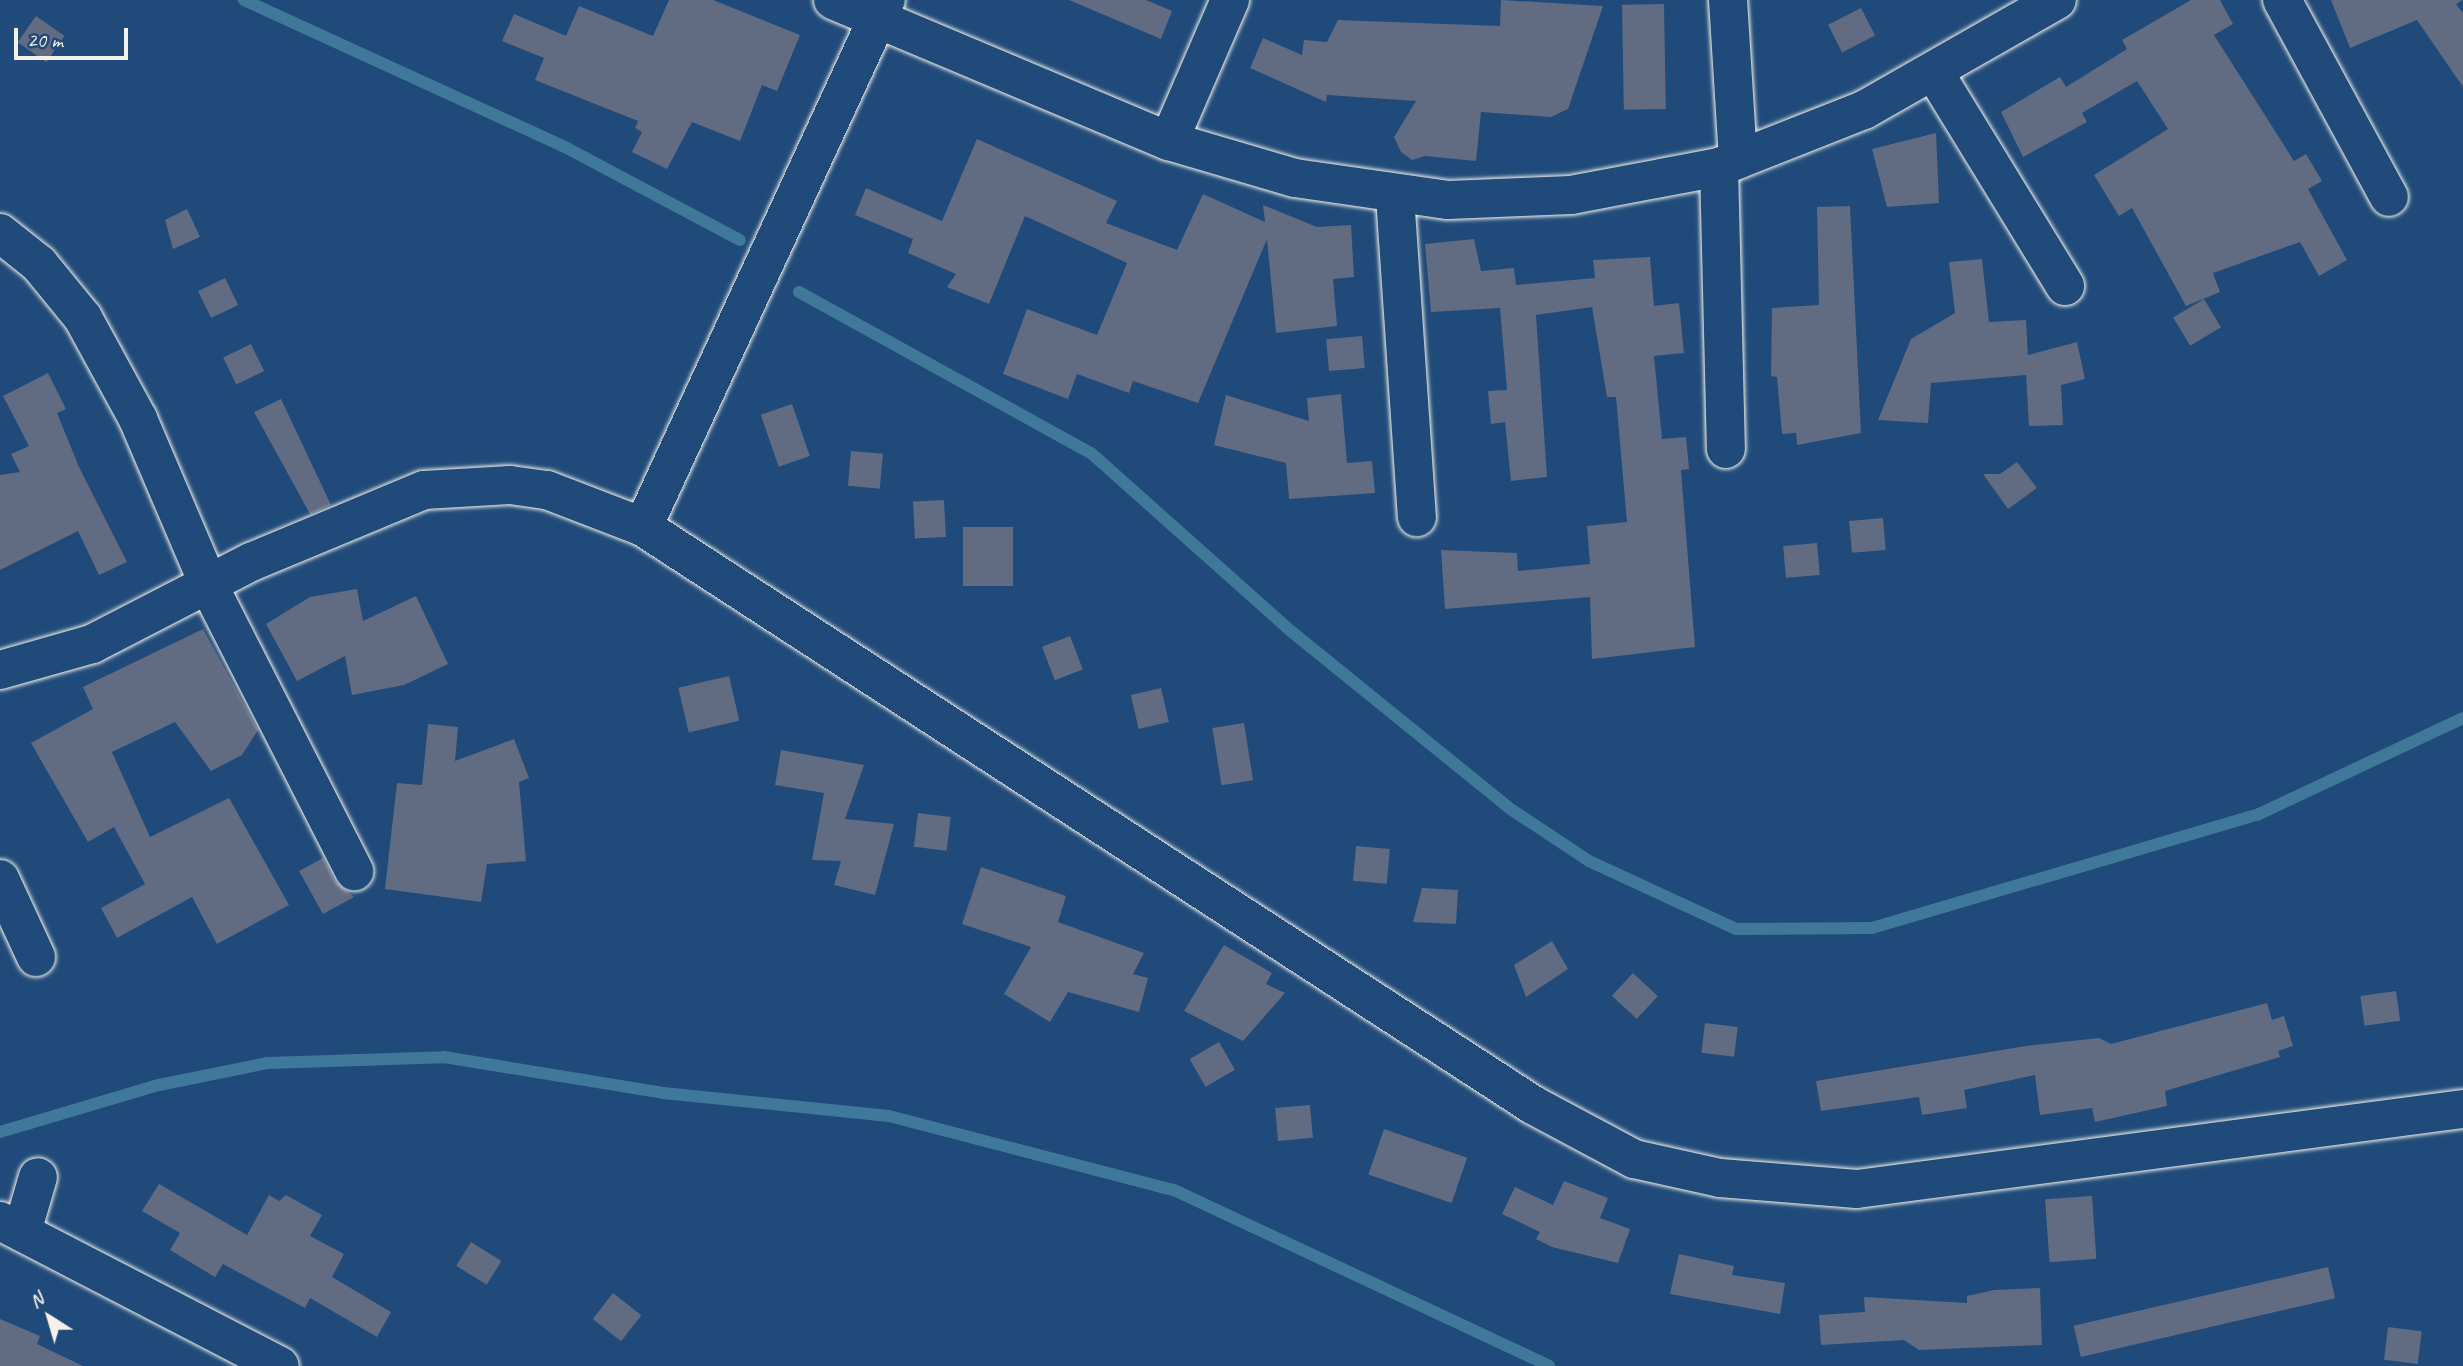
<!DOCTYPE html>
<style>
body{margin:0}
#map{position:relative;width:2463px;height:1366px;overflow:hidden;background:#1f4a7a;font-family:Caveat,sans-serif}
div>[style]{position:absolute}
.stream>*{height:12px;margin:-6px;padding:0 6px;transform-origin:6px;border-radius:6px;background:#40789a}
.building>*{inset:0;background:#616b81;transform-origin:0 0}
.roads{filter:drop-shadow(0 0 2px #f4f1e8) drop-shadow(0 0 2px #f4f1e8)}
.minor>*{height:38px;margin:-19px;padding:0 19px;transform-origin:19px;border-radius:19px;background:#1f4a7a}
span{translate:-50% -50%;white-space:nowrap;text-align:center;line-height:1.15;-webkit-text-stroke:5px #1f4a7a;paint-order:stroke}
.north{position:absolute;left:14px;top:1282px;width:70px;height:70px;-webkit-text-stroke:5px #1f4a7a;paint-order:stroke;rotate:323deg;font-size:19px;font-weight:700;line-height:28px;text-align:center;color:#f4f1e8}
.north::after{content:'';display:block;margin:auto;width:24px;height:32px;background:#f4f1e8;clip-path:polygon(50% 0,100% 100%,50% 72%,0 100%)}
.scale{position:absolute;left:14px;top:28px;width:114px;height:32px;box-sizing:border-box;border:4px solid #f4f1e8;border-top:0;padding-left:9px;font-size:21px;line-height:24px;white-space:nowrap;color:#f4f1e8;-webkit-text-stroke:5px #1f4a7a;paint-order:stroke}
</style>
<div id="map">
<div class="stream">
<div style="left:244px;top:0;width:353px;rotate:24.6deg"></div>
<div style="left:565px;top:147px;width:198px;rotate:28deg"></div>
<div style="left:799px;top:292px;width:333px;rotate:28.9deg"></div>
<div style="left:1091px;top:453px;width:269px;rotate:41.7deg"></div>
<div style="left:1292px;top:632px;width:279px;rotate:39deg"></div>
<div style="left:1509px;top:808px;width:96px;rotate:33.5deg"></div>
<div style="left:1589px;top:861px;width:162px;rotate:24.8deg"></div>
<div style="left:1736px;top:929px;width:136px;rotate:-0.4deg"></div>
<div style="left:1872px;top:928px;width:401px;rotate:-16.4deg"></div>
<div style="left:2257px;top:815px;width:228px;rotate:-25.2deg"></div>
<div style="left:0;top:1132px;width:166px;rotate:-16.5deg"></div>
<div style="left:159px;top:1085px;width:110px;rotate:-11.5deg"></div>
<div style="left:267px;top:1063px;width:177px;rotate:-1.9deg"></div>
<div style="left:444px;top:1057px;width:222px;rotate:9.3deg"></div>
<div style="left:663px;top:1093px;width:227px;rotate:5.8deg"></div>
<div style="left:889px;top:1116px;width:294px;rotate:14.6deg"></div>
<div style="left:1174px;top:1190px;width:414px;rotate:25.1deg"></div>
</div>
<div class="building">
<div style="clip-path:polygon(669px 0,713px 0,800px 35px,777px 91px,762px 85px,740px 141px,692px 122px,667px 169px,632px 152px,642px 132px,635px 128px,638px 121px,535px 80px,544px 58px,502px 41px,514px 14px,566px 36px,579px 6px,653px 36px)"></div>
<div style="clip-path:polygon(1069px 0,1146px 0,1172px 11px,1161px 39px)"></div>
<div style="clip-path:polygon(1501px 0,1603px 6px,1568px 109px,1551px 117px,1481px 112px,1476px 161px,1425px 156px,1412px 160px,1401px 152px,1394px 137px,1416px 101px,1327px 95px,1326px 102px,1250px 68px,1263px 38px,1302px 55px,1304px 40px,1327px 42px,1338px 20px,1500px 26px)"></div>
<div style="clip-path:polygon(2191px 0,2220px 0,2233px 24px,2214px 35px,2294px 161px,2306px 154px,2322px 181px,2308px 189px,2347px 260px,2319px 276px,2300px 242px,2213px 273px,2220px 292px,2186px 306px,2132px 208px,2119px 216px,2094px 175px,2168px 129px,2137px 81px,2082px 113px,2087px 122px,2023px 157px,2001px 112px,2060px 77px,2066px 87px,2127px 49px,2122px 40px)"></div>
<div style="clip-path:polygon(2331px 0,2463px 0,2456px 4px,2463px 13px,2463px 87px,2417px 20px,2350px 48px)"></div>
<div style="left:1664px;top:4px;width:105px;height:42px;rotate:89deg"></div>
<div style="left:1861px;top:8px;width:31px;height:37px;rotate:63deg"></div>
<div style="left:36px;top:16px;width:35px;height:32px;rotate:35deg"></div>
<div style="clip-path:polygon(1936px 133px,1939px 203px,1887px 207px,1872px 149px)"></div>
<div style="clip-path:polygon(977px 139px,1117px 201px,1106px 223px,1177px 250px,1203px 194px,1265px 222px,1263px 205px,1317px 227px,1351px 225px,1354px 277px,1333px 279px,1337px 326px,1276px 333px,1267px 239px,1198px 403px,1133px 381px,1129px 393px,1077px 374px,1068px 399px,1003px 374px,1027px 309px,1097px 335px,1127px 263px,1025px 216px,989px 304px,947px 287px,956px 274px,908px 253px,913px 239px,855px 215px,866px 188px,942px 221px)"></div>
<div style="clip-path:polygon(1850px 206px,1861px 433px,1797px 445px,1796px 433px,1782px 434px,1777px 377px,1771px 376px,1772px 308px,1819px 305px,1817px 207px)"></div>
<div style="clip-path:polygon(187px 209px,200px 237px,173px 249px,165px 220px)"></div>
<div style="clip-path:polygon(1474px 239px,1481px 271px,1514px 268px,1516px 285px,1595px 278px,1593px 260px,1650px 257px,1654px 306px,1679px 303px,1684px 353px,1654px 356px,1662px 439px,1686px 437px,1689px 469px,1681px 470px,1695px 647px,1592px 659px,1590px 597px,1445px 609px,1441px 550px,1517px 553px,1518px 571px,1590px 564px,1587px 526px,1627px 522px,1616px 397px,1607px 397px,1592px 307px,1536px 315px,1547px 477px,1511px 481px,1505px 422px,1491px 424px,1488px 391px,1507px 390px,1500px 308px,1431px 312px,1425px 244px)"></div>
<div style="clip-path:polygon(1982px 259px,1989px 322px,2026px 320px,2028px 355px,2077px 342px,2085px 379px,2061px 385px,2063px 425px,2029px 426px,2026px 375px,1931px 383px,1928px 423px,1878px 420px,1911px 339px,1955px 313px,1949px 262px)"></div>
<div style="left:225px;top:278px;width:30px;height:30px;rotate:64deg"></div>
<div style="left:2204px;top:299px;width:33px;height:36px;rotate:59deg"></div>
<div style="left:1362px;top:336px;width:32px;height:36px;rotate:85deg"></div>
<div style="left:251px;top:344px;width:30px;height:31px;rotate:64deg"></div>
<div style="clip-path:polygon(48px 373px,66px 409px,57px 413px,79px 467px,127px 562px,99px 575px,78px 531px,0 570px,0 475px,20px 472px,11px 454px,29px 446px,3px 396px)"></div>
<div style="clip-path:polygon(1341px 394px,1347px 463px,1372px 461px,1375px 493px,1289px 499px,1286px 463px,1214px 445px,1226px 395px,1309px 421px,1307px 398px)"></div>
<div style="clip-path:polygon(281px 399px,331px 505px,310px 514px,254px 412px)"></div>
<div style="left:792px;top:404px;width:55px;height:33px;rotate:71deg"></div>
<div style="left:851px;top:451px;width:32px;height:35px;rotate:5deg"></div>
<div style="clip-path:polygon(2017px 462px,2037px 488px,2008px 509px,1983px 474px,2000px 474px)"></div>
<div style="left:944px;top:500px;width:37px;height:31px;rotate:87deg"></div>
<div style="left:1883px;top:518px;width:32px;height:34px;rotate:85deg"></div>
<div style="left:1013px;top:527px;width:59px;height:50px;rotate:90deg"></div>
<div style="left:1817px;top:543px;width:32px;height:34px;rotate:85deg"></div>
<div style="clip-path:polygon(357px 589px,363px 621px,416px 596px,448px 664px,404px 685px,352px 695px,345px 656px,297px 681px,266px 624px,310px 597px)"></div>
<div style="clip-path:polygon(203px 629px,258px 730px,242px 755px,211px 771px,175px 722px,112px 752px,150px 837px,229px 798px,289px 905px,217px 944px,192px 897px,117px 938px,101px 908px,145px 884px,114px 827px,88px 842px,31px 743px,93px 709px,83px 687px)"></div>
<div style="left:1070px;top:636px;width:36px;height:30px;rotate:69deg"></div>
<div style="left:729px;top:676px;width:46px;height:52px;rotate:77deg"></div>
<div style="left:1161px;top:688px;width:35px;height:31px;rotate:77deg"></div>
<div style="left:1244px;top:723px;width:58px;height:32px;rotate:81deg"></div>
<div style="clip-path:polygon(428px 724px,458px 727px,455px 761px,514px 739px,529px 778px,519px 782px,526px 861px,487px 864px,481px 902px,385px 889px,397px 783px,422px 785px)"></div>
<div style="clip-path:polygon(781px 750px,864px 765px,845px 819px,894px 824px,875px 895px,834px 885px,841px 861px,812px 860px,824px 793px,775px 785px)"></div>
<div style="left:918px;top:813px;width:33px;height:34px;rotate:7deg"></div>
<div style="left:1356px;top:846px;width:34px;height:35px;rotate:5deg"></div>
<div style="clip-path:polygon(323px 858px,335px 881px,354px 897px,323px 914px,299px 871px)"></div>
<div style="clip-path:polygon(981px 867px,1066px 896px,1058px 922px,1144px 953px,1133px 974px,1148px 978px,1139px 1012px,1068px 992px,1050px 1022px,1004px 994px,1031px 947px,962px 924px)"></div>
<div style="clip-path:polygon(1422px 888px,1458px 890px,1456px 924px,1413px 922px)"></div>
<div style="clip-path:polygon(1552px 941px,1568px 969px,1526px 997px,1514px 965px)"></div>
<div style="clip-path:polygon(1224px 945px,1272px 973px,1266px 984px,1285px 993px,1243px 1041px,1184px 1011px)"></div>
<div style="left:1633px;top:973px;width:34px;height:31px;rotate:43deg"></div>
<div style="left:2396px;top:991px;width:30px;height:36px;rotate:82deg"></div>
<div style="clip-path:polygon(2267px 1003px,2272px 1020px,2284px 1016px,2293px 1046px,2278px 1051px,2280px 1057px,2165px 1091px,2167px 1106px,2095px 1122px,2092px 1108px,2040px 1115px,2035px 1075px,1964px 1090px,1967px 1108px,1922px 1115px,1919px 1097px,1821px 1111px,1816px 1081px,2026px 1046px,2099px 1038px,2111px 1044px)"></div>
<div style="left:1705px;top:1023px;width:33px;height:30px;rotate:7deg"></div>
<div style="left:1219px;top:1042px;width:32px;height:34px;rotate:60deg"></div>
<div style="left:1310px;top:1105px;width:33px;height:35px;rotate:85deg"></div>
<div style="left:1384px;top:1129px;width:88px;height:48px;rotate:19deg"></div>
<div style="clip-path:polygon(1564px 1181px,1608px 1198px,1600px 1218px,1630px 1229px,1618px 1263px,1552px 1247px,1536px 1239px,1540px 1232px,1502px 1214px,1515px 1187px,1553px 1205px)"></div>
<div style="clip-path:polygon(159px 1184px,247px 1235px,269px 1195px,279px 1201px,286px 1195px,322px 1215px,310px 1236px,344px 1254px,332px 1277px,391px 1312px,377px 1337px,310px 1298px,305px 1308px,223px 1264px,215px 1277px,170px 1250px,180px 1233px,142px 1211px)"></div>
<div style="left:2092px;top:1196px;width:63px;height:47px;rotate:86deg"></div>
<div style="left:471px;top:1242px;width:36px;height:28px;rotate:32deg"></div>
<div style="clip-path:polygon(1679px 1254px,1734px 1266px,1732px 1275px,1785px 1283px,1780px 1314px,1670px 1294px)"></div>
<div style="left:2328px;top:1267px;width:32px;height:261px;rotate:77deg"></div>
<div style="clip-path:polygon(2040px 1288px,2042px 1345px,1919px 1350px,1904px 1340px,1821px 1345px,1819px 1315px,1865px 1312px,1864px 1297px,1967px 1303px,1967px 1296px,1994px 1290px)"></div>
<div style="left:613px;top:1293px;width:36px;height:33px;rotate:38deg"></div>
<div style="clip-path:polygon(0 1319px,40px 1336px,37px 1344px,83px 1366px,0 1366px)"></div>
<div style="left:2388px;top:1327px;width:34px;height:33px;rotate:7deg"></div>
</div>
<div class="roads">
<div class="minor">
<div style="left:833px;top:0;width:364px;rotate:22.8deg"></div>
<div style="left:1169px;top:141px;width:131px;rotate:16.4deg"></div>
<div style="left:1295px;top:178px;width:155px;rotate:8.2deg"></div>
<div style="left:1448px;top:200px;width:123px;rotate:-2.3deg"></div>
<div style="left:1571px;top:195px;width:151px;rotate:-10.7deg"></div>
<div style="left:1719px;top:167px;width:156px;rotate:-21.5deg"></div>
<div style="left:1864px;top:110px;width:222px;rotate:-29.7deg"></div>
<div style="left:1728px;top:0;width:160px;rotate:86.4deg"></div>
<div style="left:2282px;top:0;width:224px;rotate:61.5deg"></div>
<div style="left:1934px;top:72px;width:251px;rotate:58.5deg"></div>
<div style="left:1169px;top:141px;width:154px;rotate:-66.6deg"></div>
<div style="left:1719px;top:167px;width:282px;rotate:88.6deg"></div>
<div style="left:1395px;top:196px;width:322px;rotate:86.1deg"></div>
<div style="left:0;top:233px;width:50px;rotate:38.5deg"></div>
<div style="left:39px;top:264px;width:70px;rotate:50.8deg"></div>
<div style="left:83px;top:318px;width:115px;rotate:61.4deg"></div>
<div style="left:138px;top:419px;width:184px;rotate:66.9deg"></div>
<div style="left:210px;top:588px;width:318px;rotate:63deg"></div>
<div style="left:643px;top:527px;width:580px;rotate:-65.25deg"></div>
<div style="left:0;top:670px;width:96px;rotate:-15.8deg"></div>
<div style="left:92px;top:644px;width:179px;rotate:-27.3deg"></div>
<div style="left:251px;top:562px;width:187px;rotate:-22.6deg"></div>
<div style="left:424px;top:490px;width:86px;rotate:-3.3deg"></div>
<div style="left:510px;top:485px;width:37px;rotate:8deg"></div>
<div style="left:547px;top:490px;width:103px;rotate:21.1deg"></div>
<div style="left:643px;top:527px;width:1061px;rotate:33deg"></div>
<div style="left:1533px;top:1105px;width:115px;rotate:28.1deg"></div>
<div style="left:1634px;top:1159px;width:88px;rotate:12.5deg"></div>
<div style="left:1720px;top:1178px;width:137px;rotate:4.6deg"></div>
<div style="left:1857px;top:1189px;width:611px;rotate:-7.52deg"></div>
<div style="left:0;top:879px;width:86px;rotate:65.2deg"></div>
<div style="left:0;top:1221px;width:315px;rotate:27.4deg"></div>
<div style="left:22px;top:1232px;width:57px;rotate:-73.8deg"></div>
</div>
</div>
<div class="north">N</div>
<div class="scale">20 m</div>
</div>
